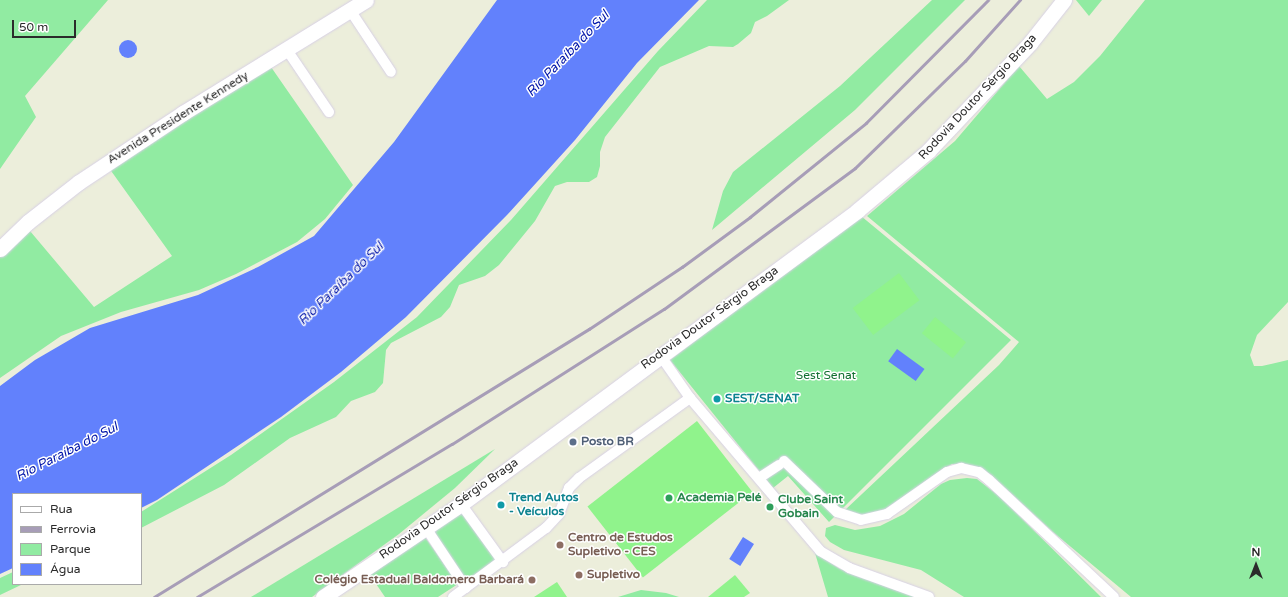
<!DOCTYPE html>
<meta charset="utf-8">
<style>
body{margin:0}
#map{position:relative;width:1288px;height:597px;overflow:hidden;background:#eceedb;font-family:"Varela Round",sans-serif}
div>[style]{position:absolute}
.green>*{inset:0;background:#91eba2;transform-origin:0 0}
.pitch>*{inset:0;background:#90f38c;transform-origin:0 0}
.water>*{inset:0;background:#6281fc;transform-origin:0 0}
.round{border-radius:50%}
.roads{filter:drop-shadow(0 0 1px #d7d0e5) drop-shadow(0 0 1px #d7d0e5)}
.minor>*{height:10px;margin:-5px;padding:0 5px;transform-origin:5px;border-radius:5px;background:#fff}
.secondary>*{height:15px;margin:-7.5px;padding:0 7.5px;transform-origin:7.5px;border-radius:7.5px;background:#fff}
.rail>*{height:2.5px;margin:-1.25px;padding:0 1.25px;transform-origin:1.25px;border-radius:1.25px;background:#a79db7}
.dots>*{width:11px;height:11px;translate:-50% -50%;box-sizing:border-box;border:2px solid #fff;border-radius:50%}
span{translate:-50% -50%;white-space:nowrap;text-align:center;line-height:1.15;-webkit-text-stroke:3px #fff;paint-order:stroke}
.street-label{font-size:12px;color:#2b2b2b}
.park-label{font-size:12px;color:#127031}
.culture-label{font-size:12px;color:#0d838f;font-weight:700}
.left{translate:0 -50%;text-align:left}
.service-label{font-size:12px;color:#4e5e75;font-weight:700}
.leisure-label{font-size:12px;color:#27864d;font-weight:700}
.education-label{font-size:12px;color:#785e54;font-weight:700}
.right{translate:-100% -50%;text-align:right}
.water-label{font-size:13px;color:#0015a9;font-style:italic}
.legend{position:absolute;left:12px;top:493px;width:130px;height:92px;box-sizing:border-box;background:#fff;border:1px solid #aaa;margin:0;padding:5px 7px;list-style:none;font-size:12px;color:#2b2b2b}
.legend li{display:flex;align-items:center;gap:8px;height:20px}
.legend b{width:20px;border:1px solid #aaa}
.north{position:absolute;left:1236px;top:545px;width:40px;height:40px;-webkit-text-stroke:3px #fff;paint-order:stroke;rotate:0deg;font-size:11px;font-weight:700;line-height:16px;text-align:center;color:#2b2b2b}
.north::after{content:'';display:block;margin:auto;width:14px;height:18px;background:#2b2b2b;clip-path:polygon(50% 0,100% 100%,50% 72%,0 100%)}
.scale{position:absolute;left:12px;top:20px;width:64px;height:18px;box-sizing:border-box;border:2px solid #2b2b2b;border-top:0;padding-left:5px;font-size:12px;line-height:14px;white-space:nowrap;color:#2b2b2b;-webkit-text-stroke:3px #fff;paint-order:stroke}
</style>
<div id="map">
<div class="green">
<div style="clip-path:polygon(0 0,108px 0,25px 96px,36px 117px,0 169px)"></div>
<div style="clip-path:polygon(707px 0,789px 0,767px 16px,755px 22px,751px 33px,738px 44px,733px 47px,709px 46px,660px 67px,605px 137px,600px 152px,600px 166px,597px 177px,589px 182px,567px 182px,555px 186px,535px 221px,499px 265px,485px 276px,459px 285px,450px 307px,441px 317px,391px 343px,386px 350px,383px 383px,375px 392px,351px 401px,336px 417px,290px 438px,224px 485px,141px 528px,141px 512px,231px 455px,334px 382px,417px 317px,511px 220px,658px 51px)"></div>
<div style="clip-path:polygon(932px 0,965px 0,855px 110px,712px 230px,723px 191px,733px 172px,840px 86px)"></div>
<div style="clip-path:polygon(1076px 0,1102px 0,1089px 16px)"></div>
<div style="clip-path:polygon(1145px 0,1288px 0,1288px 302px,1257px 335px,1250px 355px,1254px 366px,1262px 366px,1288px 360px,1288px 597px,1131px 597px,1053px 532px,990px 474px,966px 464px,952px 464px,943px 469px,884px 510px,861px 516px,845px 510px,999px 365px,1019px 342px,867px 216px,955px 141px,1019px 66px,1047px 99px,1074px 82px,1100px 56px)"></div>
<div style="clip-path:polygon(271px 67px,353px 185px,325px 219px,297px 242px,236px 274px,199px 290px,121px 312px,61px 336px,0 378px,0 257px,30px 231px,94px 307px,172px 256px,109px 168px)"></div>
<div style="clip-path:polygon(861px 216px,1011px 340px,829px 522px,788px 476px,773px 488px,670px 360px)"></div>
<div style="clip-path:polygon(495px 449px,455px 488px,399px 534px,312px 597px,251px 597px)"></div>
<div style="clip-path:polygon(967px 478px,977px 479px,999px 496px,1101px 597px,964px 597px,921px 570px,844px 550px,830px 542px,825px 536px,826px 528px,835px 525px,855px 530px,880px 526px,904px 514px,941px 484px,950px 480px)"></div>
<div style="left:461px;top:511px;width:63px;height:36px;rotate:54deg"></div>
<div style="clip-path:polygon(425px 537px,458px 584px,438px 597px,385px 597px,370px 575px)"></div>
<div style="clip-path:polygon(815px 553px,840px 569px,924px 597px,828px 597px)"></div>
<div style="clip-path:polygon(13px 572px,13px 584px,23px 584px,0 595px,0 578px)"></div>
<div style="clip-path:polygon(641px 590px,666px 593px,679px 597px,618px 597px)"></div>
</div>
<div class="pitch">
<div style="left:899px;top:273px;width:34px;height:58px;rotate:53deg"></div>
<div style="left:935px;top:317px;width:40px;height:21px;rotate:39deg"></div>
<div style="left:697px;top:421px;width:90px;height:139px;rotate:52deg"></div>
<div style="clip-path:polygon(735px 575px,750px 593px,744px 597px,708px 597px)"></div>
<div style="clip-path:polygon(557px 582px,567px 597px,534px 597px)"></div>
</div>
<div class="water">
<div style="clip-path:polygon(497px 0,699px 0,637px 63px,575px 140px,507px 215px,406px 317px,341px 372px,281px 417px,157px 500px,141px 508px,141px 494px,13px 494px,13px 568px,0 574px,0 386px,35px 360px,90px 328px,198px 295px,258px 267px,314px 236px,394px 142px)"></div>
<div class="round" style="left:119px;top:40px;width:18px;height:18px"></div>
<div style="left:897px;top:349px;width:34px;height:15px;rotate:36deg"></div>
<div style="left:743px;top:537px;width:13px;height:26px;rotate:32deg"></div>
</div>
<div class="roads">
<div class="minor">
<div style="left:350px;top:10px;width:74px;rotate:56.5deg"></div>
<div style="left:287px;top:50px;width:75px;rotate:55.9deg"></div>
<div style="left:660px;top:355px;width:52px;rotate:55.1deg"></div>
<div style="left:690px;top:398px;width:201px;rotate:49.6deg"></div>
<div style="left:820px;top:551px;width:34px;rotate:30deg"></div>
<div style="left:849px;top:568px;width:85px;rotate:19.9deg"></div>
<div style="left:784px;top:461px;width:74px;rotate:43.9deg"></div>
<div style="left:837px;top:512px;width:25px;rotate:18deg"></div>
<div style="left:861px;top:520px;width:27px;rotate:-13deg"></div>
<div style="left:887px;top:514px;width:73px;rotate:-35deg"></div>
<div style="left:947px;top:472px;width:15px;rotate:-16deg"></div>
<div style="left:961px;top:468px;width:18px;rotate:13deg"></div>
<div style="left:979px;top:472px;width:13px;rotate:39deg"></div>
<div style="left:989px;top:480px;width:171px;rotate:43.1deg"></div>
<div style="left:759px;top:478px;width:24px;rotate:-33deg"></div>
<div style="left:461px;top:504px;width:72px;rotate:54.1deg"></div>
<div style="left:426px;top:528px;width:72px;rotate:56.3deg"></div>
<div style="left:453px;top:597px;width:116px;rotate:-36.6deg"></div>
<div style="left:546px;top:528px;width:19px;rotate:-47deg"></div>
<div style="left:559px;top:514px;width:28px;rotate:-69deg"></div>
<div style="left:569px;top:488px;width:14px;rotate:-45deg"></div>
<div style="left:579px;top:478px;width:137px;rotate:-35.8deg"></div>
</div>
<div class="secondary">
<div style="left:0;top:249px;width:39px;rotate:-44deg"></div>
<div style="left:28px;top:222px;width:65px;rotate:-38.1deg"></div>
<div style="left:79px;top:182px;width:125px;rotate:-33.6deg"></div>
<div style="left:183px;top:113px;width:215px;rotate:-31.7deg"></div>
<div style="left:323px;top:597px;width:166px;rotate:-34deg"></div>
<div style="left:461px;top:504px;width:494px;rotate:-36.5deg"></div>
<div style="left:858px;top:210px;width:92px;rotate:-40.1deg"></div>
<div style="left:928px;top:151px;width:149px;rotate:-46.6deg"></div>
<div style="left:1030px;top:43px;width:55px;rotate:-51.7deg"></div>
</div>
</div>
<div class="rail">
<div style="left:154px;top:597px;width:511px;rotate:-31.64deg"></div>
<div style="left:589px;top:329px;width:112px;rotate:-33.7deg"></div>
<div style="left:682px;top:267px;width:84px;rotate:-36.3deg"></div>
<div style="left:750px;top:217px;width:149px;rotate:-39deg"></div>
<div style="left:866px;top:123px;width:173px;rotate:-45.2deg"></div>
<div style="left:197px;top:597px;width:297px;rotate:-31deg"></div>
<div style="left:452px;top:444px;width:251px;rotate:-32.5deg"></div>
<div style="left:664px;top:309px;width:237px;rotate:-36.4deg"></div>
<div style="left:855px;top:168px;width:153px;rotate:-44.2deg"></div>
<div style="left:965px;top:61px;width:82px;rotate:-48deg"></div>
</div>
<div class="dots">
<div style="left:717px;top:399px;background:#0f9aa8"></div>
<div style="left:573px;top:442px;background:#5c6f8a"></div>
<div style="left:669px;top:498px;background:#2e9e5b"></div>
<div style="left:501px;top:505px;background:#0f9aa8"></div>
<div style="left:770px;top:507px;background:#2e9e5b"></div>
<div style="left:560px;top:545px;background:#8d6e63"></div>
<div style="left:579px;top:575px;background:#8d6e63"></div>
<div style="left:532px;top:580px;background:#8d6e63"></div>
</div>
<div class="street-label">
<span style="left:978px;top:97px;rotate:-47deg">Rodovia Doutor Sérgio Braga</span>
<span style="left:178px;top:118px;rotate:-32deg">Avenida Presidente Kennedy</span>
<span style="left:710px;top:318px;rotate:-36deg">Rodovia Doutor Sérgio Braga</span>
<span style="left:449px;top:509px;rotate:-35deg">Rodovia Doutor Sérgio Braga</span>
</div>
<div class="park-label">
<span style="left:826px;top:376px">Sest Senat</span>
</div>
<div class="culture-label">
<span class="left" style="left:725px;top:399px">SEST/SENAT</span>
<span class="left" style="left:509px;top:505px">Trend Autos<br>- Veículos</span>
</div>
<div class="service-label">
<span class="left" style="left:581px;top:442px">Posto BR</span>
</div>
<div class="leisure-label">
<span class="left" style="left:677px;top:498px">Academia Pelé</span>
<span class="left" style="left:778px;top:507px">Clube Saint<br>Gobain</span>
</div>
<div class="education-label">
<span class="left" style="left:568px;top:545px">Centro de Estudos<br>Supletivo - CES</span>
<span class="left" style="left:587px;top:575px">Supletivo</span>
<span class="right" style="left:524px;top:580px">Colégio Estadual Baldomero Barbará</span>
</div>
<div class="water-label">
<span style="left:568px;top:54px;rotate:-46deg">Rio Paraíba do Sul</span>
<span style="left:341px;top:284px;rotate:-44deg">Rio Paraíba do Sul</span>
<span style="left:67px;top:452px;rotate:-27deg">Rio Paraíba do Sul</span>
</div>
<ul class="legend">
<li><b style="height:5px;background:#fff"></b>Rua</li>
<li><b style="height:5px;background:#a79db7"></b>Ferrovia</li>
<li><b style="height:11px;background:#91eba2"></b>Parque</li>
<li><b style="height:11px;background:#6281fc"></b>Água</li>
</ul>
<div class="north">N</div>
<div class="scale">50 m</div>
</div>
